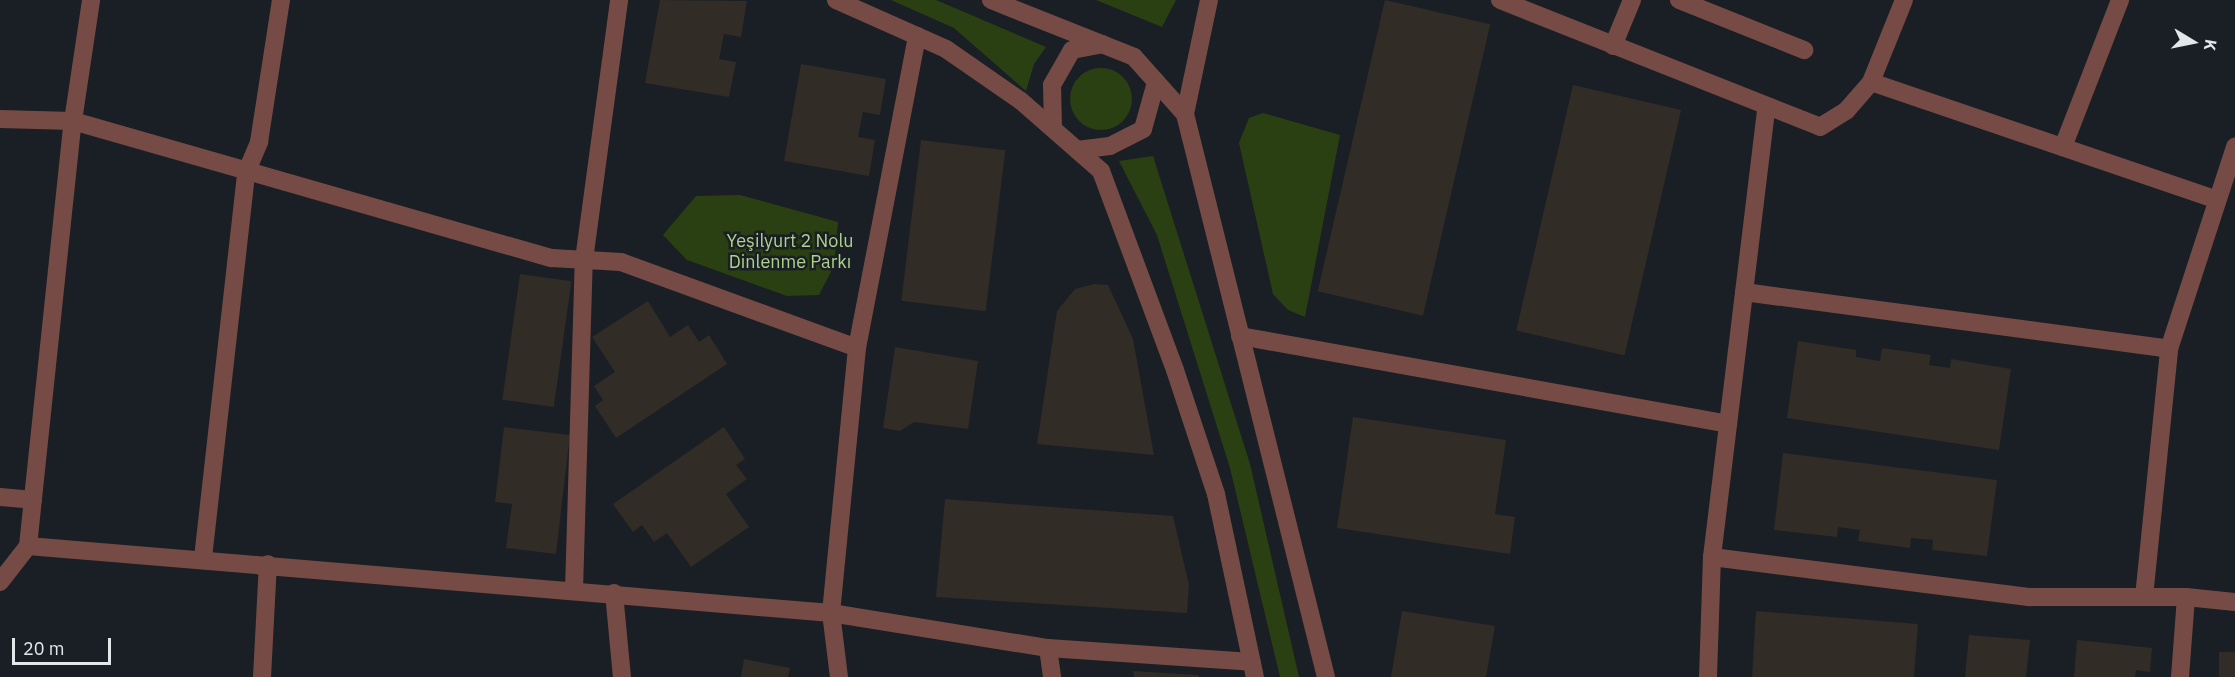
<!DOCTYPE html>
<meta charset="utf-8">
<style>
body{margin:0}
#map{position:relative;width:2235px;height:677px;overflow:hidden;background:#191f24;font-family:"IBM Plex Sans",sans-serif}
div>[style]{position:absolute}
.green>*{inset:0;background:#2b4012}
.round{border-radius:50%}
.building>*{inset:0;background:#312c26;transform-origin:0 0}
.minor>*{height:18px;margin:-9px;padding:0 9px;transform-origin:9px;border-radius:9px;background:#774b45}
span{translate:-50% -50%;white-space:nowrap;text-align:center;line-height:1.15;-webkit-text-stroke:5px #191f24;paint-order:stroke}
.park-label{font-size:18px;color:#aed28a}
.north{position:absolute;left:2163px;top:12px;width:60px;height:60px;-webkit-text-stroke:4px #191f24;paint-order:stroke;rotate:100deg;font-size:16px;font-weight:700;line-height:24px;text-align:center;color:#e3e7ea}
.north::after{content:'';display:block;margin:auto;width:21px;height:27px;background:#e3e7ea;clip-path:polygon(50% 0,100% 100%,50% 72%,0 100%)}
.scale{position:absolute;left:12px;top:638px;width:99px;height:27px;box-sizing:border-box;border:3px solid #e3e7ea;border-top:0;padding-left:8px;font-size:18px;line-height:21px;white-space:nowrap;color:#e3e7ea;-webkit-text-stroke:4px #191f24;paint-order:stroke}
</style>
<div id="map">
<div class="green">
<div style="clip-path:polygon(891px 0,936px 0,1046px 47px,1034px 64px,1026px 91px,954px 28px)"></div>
<div style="clip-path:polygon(1096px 0,1176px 0,1162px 27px)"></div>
<div class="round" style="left:1070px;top:68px;width:62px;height:62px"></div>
<div style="clip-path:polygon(1263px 113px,1340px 135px,1305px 317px,1288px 310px,1273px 294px,1239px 143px,1249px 118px)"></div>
<div style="clip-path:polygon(1153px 156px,1250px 464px,1299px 677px,1280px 677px,1230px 468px,1157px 235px,1119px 161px)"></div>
<div style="clip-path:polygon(740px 195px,838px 222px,834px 266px,819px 295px,787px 296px,687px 260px,663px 235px,696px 196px)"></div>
</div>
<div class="building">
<div style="clip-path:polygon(660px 0,747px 1px,741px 37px,724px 34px,719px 59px,736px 62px,729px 97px,645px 83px)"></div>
<div style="left:1385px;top:0;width:108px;height:299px;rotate:13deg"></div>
<div style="clip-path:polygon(801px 64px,886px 79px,880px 115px,863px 112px,858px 137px,875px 140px,869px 176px,784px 161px)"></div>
<div style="left:1573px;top:85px;width:111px;height:252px;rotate:13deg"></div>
<div style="left:921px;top:140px;width:85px;height:162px;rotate:7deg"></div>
<div style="left:520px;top:274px;width:52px;height:127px;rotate:8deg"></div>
<div style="clip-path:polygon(1094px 284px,1108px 285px,1133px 339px,1154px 455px,1037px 444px,1057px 311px,1075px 289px)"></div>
<div style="clip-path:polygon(648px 301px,670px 337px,688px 325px,699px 342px,709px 335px,727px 364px,616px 438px,595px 406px,603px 400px,594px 386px,615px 372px,592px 337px)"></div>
<div style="clip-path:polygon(1798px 341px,1856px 350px,1856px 357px,1880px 361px,1882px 348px,1931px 355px,1929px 365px,1950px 368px,1951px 359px,2011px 369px,1999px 450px,1787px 418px)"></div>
<div style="clip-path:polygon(895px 347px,978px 361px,968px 429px,914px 422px,900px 431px,883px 428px)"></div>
<div style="clip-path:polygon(1353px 417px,1506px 440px,1495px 514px,1515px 517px,1510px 554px,1337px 528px)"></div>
<div style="clip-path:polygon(504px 427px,570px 435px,556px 554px,506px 548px,512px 504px,495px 502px)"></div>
<div style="clip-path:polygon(724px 427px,745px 459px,736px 465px,747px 479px,726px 494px,749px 527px,691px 567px,667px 533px,654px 542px,642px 525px,633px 532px,613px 504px)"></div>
<div style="clip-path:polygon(1783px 453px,1997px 480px,1987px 556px,1932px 550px,1933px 540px,1911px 538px,1910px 548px,1858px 541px,1860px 530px,1838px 527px,1837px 537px,1774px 530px)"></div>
<div style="clip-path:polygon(945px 499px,1173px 516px,1189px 585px,1187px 613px,936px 597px)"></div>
<div style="clip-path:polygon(1402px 611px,1495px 626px,1486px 677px,1391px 677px)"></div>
<div style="clip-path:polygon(1756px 611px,1918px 624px,1914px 677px,1752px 677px)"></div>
<div style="clip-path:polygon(1969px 635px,2030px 640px,2026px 677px,1965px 677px)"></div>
<div style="clip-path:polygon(2077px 640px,2152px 648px,2150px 672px,2136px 670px,2135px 677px,2074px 677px)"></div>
<div style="left:2219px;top:652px;width:16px;height:25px"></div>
<div style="clip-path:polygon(744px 659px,790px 668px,788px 677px,741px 677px)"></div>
<div style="clip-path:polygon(1133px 671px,1199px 675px,1199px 677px,1134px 677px)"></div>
</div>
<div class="minor">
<div style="left:836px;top:0;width:120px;rotate:24deg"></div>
<div style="left:946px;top:49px;width:91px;rotate:34.7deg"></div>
<div style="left:1021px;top:101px;width:106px;rotate:41.2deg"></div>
<div style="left:1101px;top:171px;width:212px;rotate:69.6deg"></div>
<div style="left:1175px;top:370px;width:131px;rotate:71.7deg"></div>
<div style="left:1216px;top:494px;width:187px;rotate:78deg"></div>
<div style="left:991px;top:0;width:154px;rotate:21.7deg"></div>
<div style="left:1134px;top:57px;width:76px;rotate:48.2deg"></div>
<div style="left:1185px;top:114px;width:580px;rotate:75.94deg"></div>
<div style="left:1500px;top:0;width:344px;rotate:21.6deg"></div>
<div style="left:1820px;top:127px;width:31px;rotate:-32deg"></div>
<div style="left:1846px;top:111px;width:38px;rotate:-49deg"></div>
<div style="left:1871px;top:82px;width:88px;rotate:-68.1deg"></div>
<div style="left:1679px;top:0;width:135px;rotate:21.8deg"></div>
<div style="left:1613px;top:46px;width:50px;rotate:-67.6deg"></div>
<div style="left:1871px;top:82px;width:363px;rotate:18.8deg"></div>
<div style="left:1185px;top:114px;width:116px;rotate:-78.1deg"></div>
<div style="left:0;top:119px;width:73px;rotate:1.6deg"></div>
<div style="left:73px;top:121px;width:498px;rotate:16deg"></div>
<div style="left:552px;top:258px;width:69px;rotate:3.3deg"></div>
<div style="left:621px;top:262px;width:251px;rotate:20deg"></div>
<div style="left:1053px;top:128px;width:43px;rotate:-91.3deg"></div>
<div style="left:1052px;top:85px;width:40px;rotate:-60.3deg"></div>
<div style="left:1072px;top:50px;width:31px;rotate:-11deg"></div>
<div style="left:2063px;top:147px;width:158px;rotate:-68.8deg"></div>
<div style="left:1077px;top:150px;width:33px;rotate:-7deg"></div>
<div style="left:1110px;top:146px;width:37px;rotate:-27deg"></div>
<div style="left:1143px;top:129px;width:49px;rotate:-74.5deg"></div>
<div style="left:1744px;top:292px;width:429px;rotate:7.6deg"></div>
<div style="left:1240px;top:336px;width:496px;rotate:10.2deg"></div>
<div style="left:0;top:497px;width:33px;rotate:5deg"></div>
<div style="left:28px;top:546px;width:806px;rotate:4.77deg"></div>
<div style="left:831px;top:613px;width:220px;rotate:9.2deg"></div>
<div style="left:1048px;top:648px;width:204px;rotate:3.9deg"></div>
<div style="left:1712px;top:557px;width:321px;rotate:7.2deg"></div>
<div style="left:2030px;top:597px;width:156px"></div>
<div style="left:2186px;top:597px;width:49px;rotate:5.8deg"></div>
<div style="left:203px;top:558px;width:387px;rotate:-83.6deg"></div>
<div style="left:246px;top:173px;width:34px;rotate:-67deg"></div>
<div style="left:259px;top:142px;width:144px;rotate:-81.2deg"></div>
<div style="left:0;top:582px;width:46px;rotate:-52.1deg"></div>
<div style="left:28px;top:546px;width:427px;rotate:-84deg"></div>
<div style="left:73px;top:121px;width:122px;rotate:-81.5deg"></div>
<div style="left:574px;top:590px;width:330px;rotate:-88.3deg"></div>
<div style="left:584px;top:260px;width:262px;rotate:-82.3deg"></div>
<div style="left:614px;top:593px;width:84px;rotate:84.6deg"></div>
<div style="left:2144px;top:597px;width:249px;rotate:-84.2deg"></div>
<div style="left:2169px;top:349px;width:213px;rotate:-71.9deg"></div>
<div style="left:1048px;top:648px;width:29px;rotate:82deg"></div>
<div style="left:262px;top:677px;width:113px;rotate:-87deg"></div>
<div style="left:839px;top:677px;width:64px;rotate:-97.1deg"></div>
<div style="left:831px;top:613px;width:266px;rotate:-84.4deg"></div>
<div style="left:857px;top:348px;width:318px;rotate:-79.1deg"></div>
<div style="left:1708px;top:677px;width:120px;rotate:-88.1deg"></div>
<div style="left:1712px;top:557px;width:452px;rotate:-83.1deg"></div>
<div style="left:2180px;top:677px;width:80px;rotate:-85.7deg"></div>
</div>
<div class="park-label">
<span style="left:790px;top:252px">Yeşilyurt 2 Nolu<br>Dinlenme Parkı</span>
</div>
<div class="north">K</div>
<div class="scale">20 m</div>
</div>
